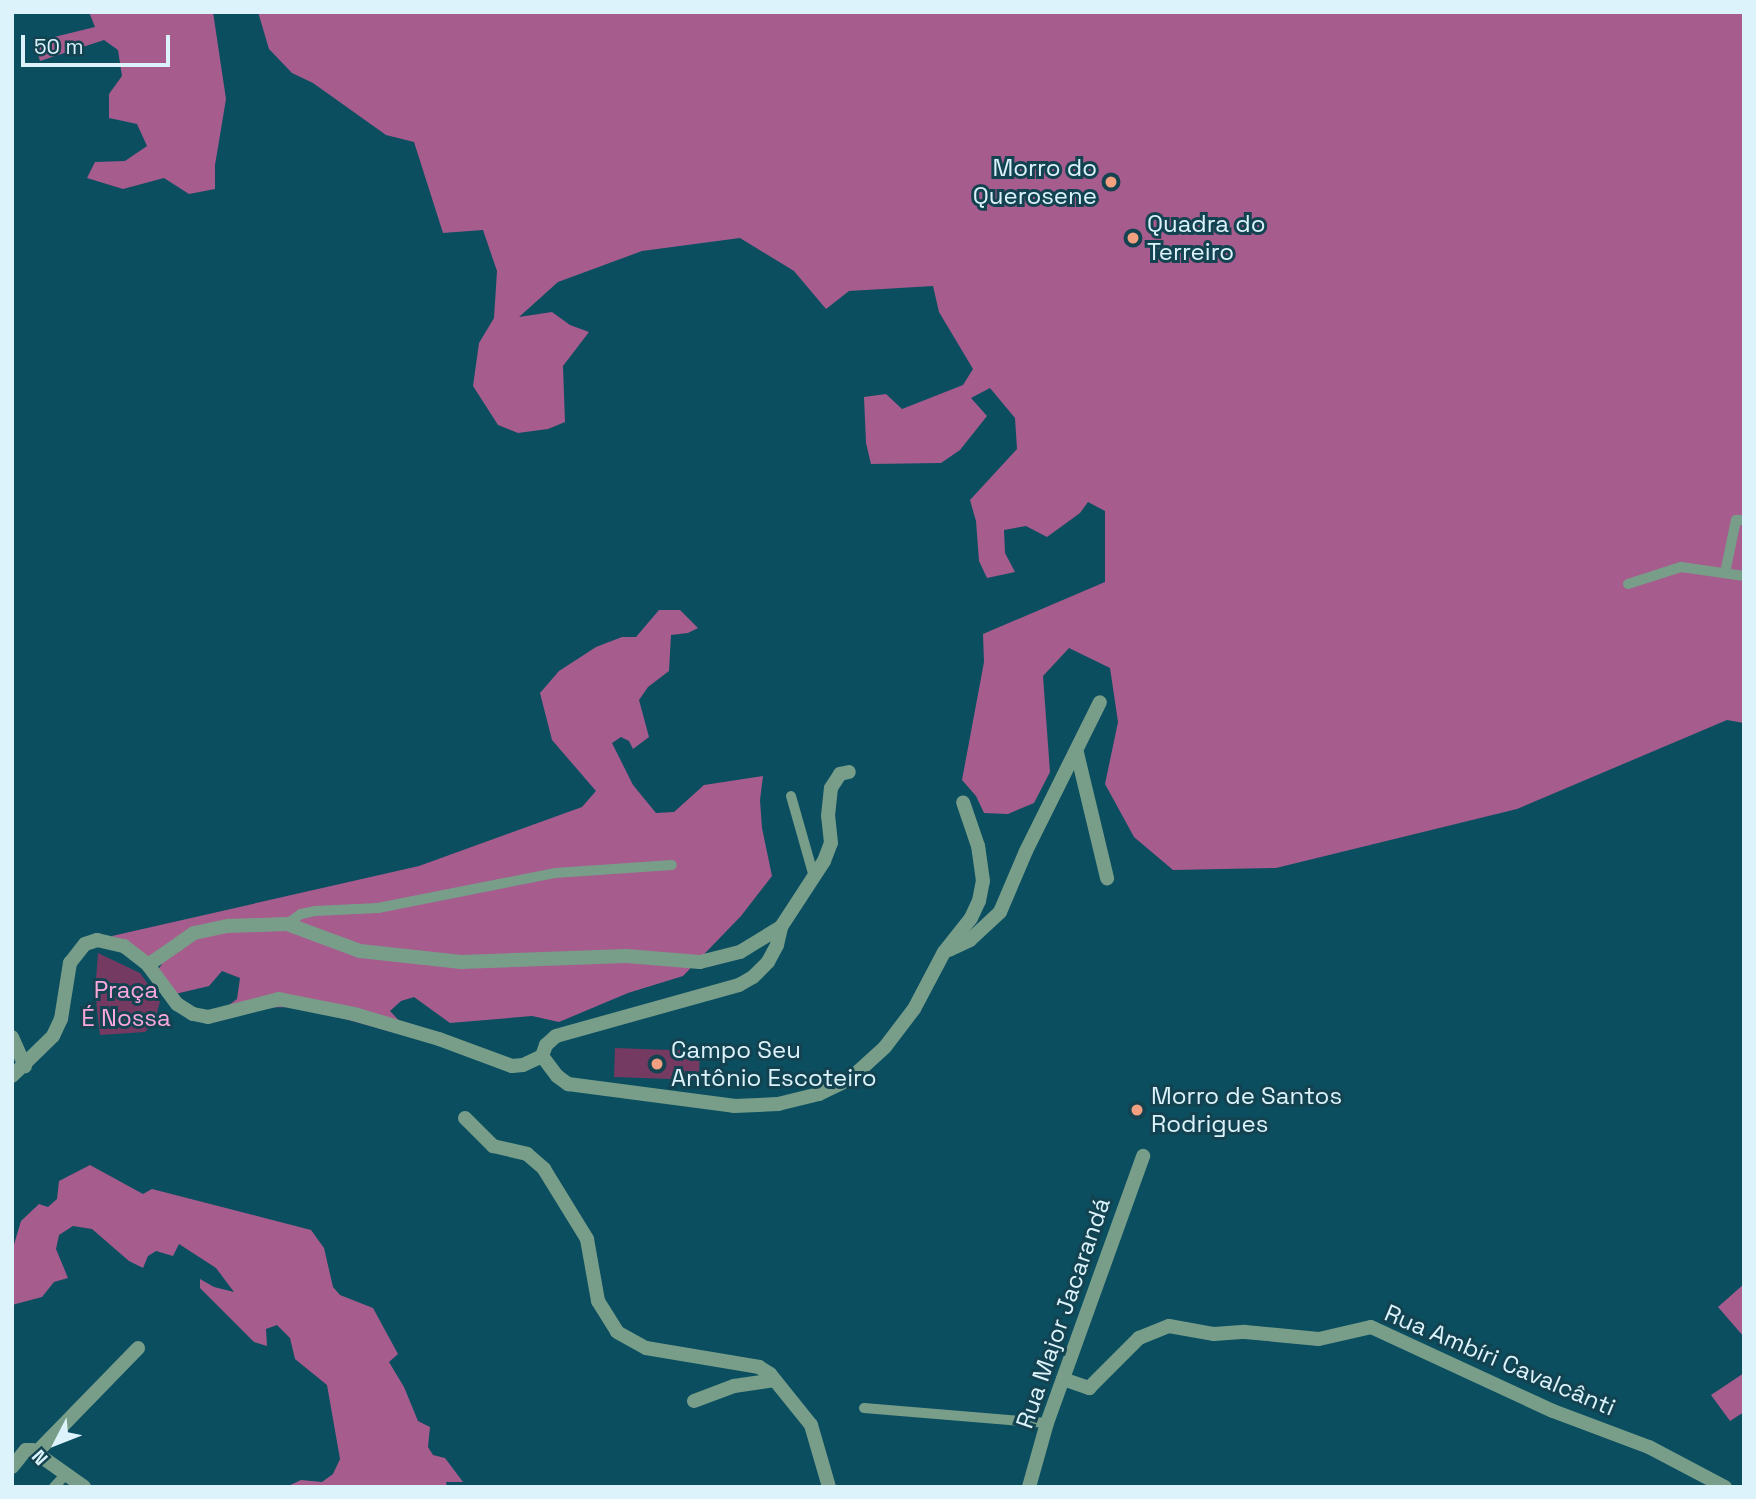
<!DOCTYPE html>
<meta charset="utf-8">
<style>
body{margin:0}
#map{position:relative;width:1756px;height:1499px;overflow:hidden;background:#0b4e60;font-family:"Space Grotesk",sans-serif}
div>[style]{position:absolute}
.green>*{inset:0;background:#753a61;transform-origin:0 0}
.forest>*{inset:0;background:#a65c8c}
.service>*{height:10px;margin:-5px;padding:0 5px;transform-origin:5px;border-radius:5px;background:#789e8a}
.minor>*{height:14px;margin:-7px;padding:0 7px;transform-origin:7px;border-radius:7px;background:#789e8a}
.dots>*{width:19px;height:19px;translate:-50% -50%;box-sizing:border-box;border:4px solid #134250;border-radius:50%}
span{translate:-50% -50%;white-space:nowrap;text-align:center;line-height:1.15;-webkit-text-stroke:6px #134250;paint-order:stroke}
.poi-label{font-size:24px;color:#dcf3fc}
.right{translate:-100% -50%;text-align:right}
.left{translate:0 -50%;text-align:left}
.park-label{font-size:24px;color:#faa8db}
.street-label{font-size:24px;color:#dcf3fc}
.frame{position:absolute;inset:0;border:14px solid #dcf3fc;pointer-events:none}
.north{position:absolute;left:21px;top:1408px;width:70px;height:70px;-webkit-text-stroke:5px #134250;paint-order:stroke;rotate:228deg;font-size:19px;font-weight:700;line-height:28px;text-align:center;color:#dcf3fc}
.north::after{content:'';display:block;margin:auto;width:24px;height:32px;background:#dcf3fc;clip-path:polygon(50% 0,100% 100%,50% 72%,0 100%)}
.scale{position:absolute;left:21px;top:35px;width:149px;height:32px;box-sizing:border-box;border:4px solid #dcf3fc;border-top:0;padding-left:9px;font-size:21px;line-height:24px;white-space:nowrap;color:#dcf3fc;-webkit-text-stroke:5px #134250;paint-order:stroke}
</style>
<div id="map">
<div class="green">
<div style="clip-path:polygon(98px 953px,140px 973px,160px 1001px,155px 1020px,145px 1032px,100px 1035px,95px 992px)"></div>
<div style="left:615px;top:1048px;width:85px;height:29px;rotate:2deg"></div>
</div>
<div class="forest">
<div style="clip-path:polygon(89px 12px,213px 12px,226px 99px,215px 165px,215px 189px,189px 194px,164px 178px,123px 189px,87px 178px,95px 162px,125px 161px,147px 146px,137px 124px,109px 118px,109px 94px,122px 76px,118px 50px,104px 40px,40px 61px,34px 42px,95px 27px)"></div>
<div style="clip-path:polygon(258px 12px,1744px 12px,1744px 723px,1727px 720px,1517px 809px,1276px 868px,1173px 870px,1134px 837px,1105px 784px,1118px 722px,1110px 668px,1069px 648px,1043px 676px,1050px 772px,1034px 803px,1008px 814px,984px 813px,976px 796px,962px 780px,984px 662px,983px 634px,1105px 582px,1105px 511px,1088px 502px,1080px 513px,1047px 537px,1026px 526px,1004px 530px,1005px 553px,1015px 572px,987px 578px,979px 561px,976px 521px,970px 500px,1017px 449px,1015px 418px,990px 388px,971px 398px,987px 416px,960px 450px,941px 463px,871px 464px,866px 443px,864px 397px,886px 394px,902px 409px,963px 385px,973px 369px,939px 312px,933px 286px,849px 291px,826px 309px,794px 271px,740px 238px,642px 251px,558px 282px,519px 317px,552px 312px,570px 325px,589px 332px,563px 366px,565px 422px,548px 429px,518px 433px,498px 425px,473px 386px,479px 343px,494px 318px,497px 271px,483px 230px,443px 233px,414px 142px,386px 135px,313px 83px,292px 73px,269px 49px)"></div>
<div style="clip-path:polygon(659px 610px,680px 610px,698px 628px,688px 633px,671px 635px,669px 671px,648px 687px,639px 700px,649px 737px,633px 749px,629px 741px,621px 737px,612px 743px,633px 785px,656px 813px,674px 812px,704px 785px,763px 776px,760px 800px,762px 828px,772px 876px,741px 916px,683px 976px,628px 993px,559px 1022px,532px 1016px,450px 1023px,414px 997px,401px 1001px,390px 1011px,405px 1027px,395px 1033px,302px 1007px,225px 1008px,237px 999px,240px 978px,222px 971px,209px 986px,171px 995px,152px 978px,162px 964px,121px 948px,112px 936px,419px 866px,582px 807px,596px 791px,552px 740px,540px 693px,559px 671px,596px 647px,622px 637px,636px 637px)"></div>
<div style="clip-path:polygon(90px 1165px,143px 1194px,152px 1189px,311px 1230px,324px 1248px,333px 1287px,340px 1295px,373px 1308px,398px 1354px,389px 1362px,404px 1387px,418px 1421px,430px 1427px,428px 1447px,433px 1455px,445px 1458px,463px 1482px,446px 1482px,447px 1487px,286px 1487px,301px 1480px,322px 1482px,333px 1474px,340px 1459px,327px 1385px,295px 1359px,290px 1338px,277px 1325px,266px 1329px,267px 1346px,254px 1342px,200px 1288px,200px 1279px,214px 1287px,234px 1292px,216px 1268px,179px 1244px,173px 1256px,156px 1251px,148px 1256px,143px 1268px,129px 1261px,92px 1229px,73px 1226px,59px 1235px,56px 1249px,68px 1278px,54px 1282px,42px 1297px,12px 1305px,12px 1251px,21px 1221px,39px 1204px,48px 1207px,57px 1199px,59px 1181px)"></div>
<div style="clip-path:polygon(1744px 1284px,1744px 1337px,1718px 1307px)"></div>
<div style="clip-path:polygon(1744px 1373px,1744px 1412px,1730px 1421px,1711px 1395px)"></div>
</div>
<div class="service">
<div style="left:1725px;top:573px;width:54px;rotate:-78.3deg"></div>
<div style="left:1736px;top:520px;width:8px"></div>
<div style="left:1628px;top:584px;width:56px;rotate:-17.8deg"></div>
<div style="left:1681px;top:567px;width:64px;rotate:8.1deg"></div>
<div style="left:791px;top:796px;width:84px;rotate:74.1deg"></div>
<div style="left:287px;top:924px;width:17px;rotate:-36deg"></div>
<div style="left:301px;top:914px;width:14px;rotate:-12deg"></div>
<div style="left:315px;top:911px;width:63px;rotate:-2.7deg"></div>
<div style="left:378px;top:908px;width:180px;rotate:-11.2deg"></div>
<div style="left:555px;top:873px;width:117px;rotate:-3.9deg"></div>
<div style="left:864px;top:1408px;width:184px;rotate:4.7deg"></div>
<div style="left:54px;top:1487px;width:19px;rotate:-47deg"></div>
</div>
<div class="minor">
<div style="left:1077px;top:753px;width:129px;rotate:76.5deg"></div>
<div style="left:949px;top:950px;width:23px;rotate:-25deg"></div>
<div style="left:970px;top:940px;width:41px;rotate:-43deg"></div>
<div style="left:1000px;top:912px;width:66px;rotate:-66.9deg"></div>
<div style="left:1026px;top:851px;width:166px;rotate:-63.6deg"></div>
<div style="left:148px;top:965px;width:56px;rotate:-34.8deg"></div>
<div style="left:194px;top:933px;width:35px;rotate:-12deg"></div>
<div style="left:228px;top:926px;width:59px;rotate:-1.9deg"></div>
<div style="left:287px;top:924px;width:78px;rotate:20.3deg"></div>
<div style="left:360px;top:951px;width:102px;rotate:6.2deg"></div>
<div style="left:461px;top:962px;width:165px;rotate:-2.1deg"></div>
<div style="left:626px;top:956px;width:74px;rotate:4.6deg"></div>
<div style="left:700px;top:962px;width:41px;rotate:-14deg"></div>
<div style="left:740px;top:952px;width:48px;rotate:-31.4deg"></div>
<div style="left:12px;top:1037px;width:32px;rotate:66deg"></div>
<div style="left:542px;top:1056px;width:25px;rotate:53deg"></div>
<div style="left:557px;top:1076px;width:14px;rotate:36deg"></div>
<div style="left:568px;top:1084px;width:167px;rotate:7.5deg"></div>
<div style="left:734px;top:1106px;width:44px;rotate:-2.6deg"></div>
<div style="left:778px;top:1104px;width:42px;rotate:-13.7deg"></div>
<div style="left:819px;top:1094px;width:34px;rotate:-26deg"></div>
<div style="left:850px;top:1079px;width:47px;rotate:-42.4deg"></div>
<div style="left:885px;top:1047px;width:48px;rotate:-52.7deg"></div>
<div style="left:914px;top:1009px;width:64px;rotate:-62.2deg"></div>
<div style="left:944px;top:952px;width:43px;rotate:-51.5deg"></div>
<div style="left:971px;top:918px;width:19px;rotate:-65deg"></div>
<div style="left:979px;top:901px;width:20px;rotate:-79deg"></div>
<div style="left:983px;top:881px;width:35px;rotate:-98deg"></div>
<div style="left:978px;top:846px;width:46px;rotate:-108.8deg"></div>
<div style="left:12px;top:1076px;width:57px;rotate:-44.3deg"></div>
<div style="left:53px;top:1036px;width:19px;rotate:-65deg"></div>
<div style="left:61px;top:1019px;width:57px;rotate:-80.9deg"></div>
<div style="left:70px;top:963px;width:24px;rotate:-52deg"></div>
<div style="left:85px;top:944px;width:13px;rotate:-18deg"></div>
<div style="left:97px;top:940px;width:28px;rotate:13deg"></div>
<div style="left:124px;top:946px;width:31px;rotate:38deg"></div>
<div style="left:148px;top:965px;width:49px;rotate:53.4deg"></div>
<div style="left:177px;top:1004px;width:19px;rotate:32deg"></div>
<div style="left:193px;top:1014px;width:15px;rotate:11deg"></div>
<div style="left:208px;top:1017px;width:73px;rotate:-14.2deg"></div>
<div style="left:279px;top:999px;width:76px;rotate:11.3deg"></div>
<div style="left:354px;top:1014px;width:89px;rotate:16.4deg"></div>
<div style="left:439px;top:1039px;width:78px;rotate:20.3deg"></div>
<div style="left:512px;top:1066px;width:11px;rotate:-5deg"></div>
<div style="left:523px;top:1065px;width:21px;rotate:-25deg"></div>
<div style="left:542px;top:1056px;width:12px;rotate:-70deg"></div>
<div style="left:546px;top:1045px;width:13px;rotate:-42deg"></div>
<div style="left:556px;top:1036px;width:190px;rotate:-15.6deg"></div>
<div style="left:739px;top:985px;width:16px;rotate:-30deg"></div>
<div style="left:753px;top:977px;width:21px;rotate:-45deg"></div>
<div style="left:768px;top:962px;width:19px;rotate:-62deg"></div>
<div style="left:777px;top:945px;width:18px;rotate:-77deg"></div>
<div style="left:781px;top:927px;width:79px;rotate:-56.9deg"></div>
<div style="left:824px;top:861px;width:19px;rotate:-69deg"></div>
<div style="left:831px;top:843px;width:27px;rotate:-96deg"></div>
<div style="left:828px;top:816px;width:28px;rotate:-84deg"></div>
<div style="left:831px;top:788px;width:17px;rotate:-57deg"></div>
<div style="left:840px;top:774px;width:9px;rotate:-13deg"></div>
<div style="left:465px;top:1118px;width:40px;rotate:45deg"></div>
<div style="left:493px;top:1146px;width:35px;rotate:13deg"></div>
<div style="left:527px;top:1154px;width:23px;rotate:41deg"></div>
<div style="left:544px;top:1169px;width:82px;rotate:58.4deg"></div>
<div style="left:587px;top:1239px;width:63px;rotate:79.9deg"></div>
<div style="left:598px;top:1301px;width:36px;rotate:58deg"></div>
<div style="left:617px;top:1332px;width:33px;rotate:29deg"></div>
<div style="left:646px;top:1348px;width:115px;rotate:9.5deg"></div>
<div style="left:759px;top:1367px;width:13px;rotate:32deg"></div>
<div style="left:770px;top:1374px;width:65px;rotate:51.2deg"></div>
<div style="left:811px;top:1425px;width:65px;rotate:73.8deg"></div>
<div style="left:1063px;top:1379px;width:28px;rotate:19deg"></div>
<div style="left:1089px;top:1388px;width:71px;rotate:-45deg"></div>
<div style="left:1139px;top:1338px;width:32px;rotate:-22deg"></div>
<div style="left:1169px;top:1326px;width:46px;rotate:10.1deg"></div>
<div style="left:1214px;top:1334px;width:31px;rotate:-4deg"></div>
<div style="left:1245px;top:1332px;width:74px;rotate:5.4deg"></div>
<div style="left:1319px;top:1339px;width:53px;rotate:-13deg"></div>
<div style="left:1371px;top:1327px;width:200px;rotate:24.8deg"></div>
<div style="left:1553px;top:1411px;width:103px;rotate:20.6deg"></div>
<div style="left:1649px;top:1447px;width:86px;rotate:27.8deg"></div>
<div style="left:694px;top:1401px;width:43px;rotate:-20.6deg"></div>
<div style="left:734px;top:1386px;width:41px;rotate:-8.3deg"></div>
<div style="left:37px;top:1452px;width:145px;rotate:-45.8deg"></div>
<div style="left:12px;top:1467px;width:22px;rotate:-51deg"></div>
<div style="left:26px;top:1450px;width:6px"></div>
<div style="left:32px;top:1450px;width:64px;rotate:35.4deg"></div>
<div style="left:1029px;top:1487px;width:66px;rotate:-74.3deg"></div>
<div style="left:1047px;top:1423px;width:284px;rotate:-70.2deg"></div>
</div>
<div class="dots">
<div style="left:1111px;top:182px;background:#f2a080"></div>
<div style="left:1133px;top:238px;background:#f2a080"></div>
<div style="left:657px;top:1064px;background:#f2a080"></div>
<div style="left:1137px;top:1110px;background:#f2a080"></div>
</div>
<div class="poi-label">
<span class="right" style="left:1097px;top:182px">Morro do<br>Querosene</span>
<span class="left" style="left:1147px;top:238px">Quadra do<br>Terreiro</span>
<span class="left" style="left:671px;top:1064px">Campo Seu<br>Antônio Escoteiro</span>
<span class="left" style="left:1151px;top:1110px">Morro de Santos<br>Rodrigues</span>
</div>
<div class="park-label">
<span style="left:126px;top:1004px">Praça<br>É Nossa</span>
</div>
<div class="street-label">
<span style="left:1063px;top:1313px;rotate:-71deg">Rua Major Jacarandá</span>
<span style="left:1500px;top:1360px;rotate:23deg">Rua Ambíri Cavalcânti</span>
</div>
<div class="frame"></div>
<div class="north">N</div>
<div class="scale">50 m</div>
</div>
